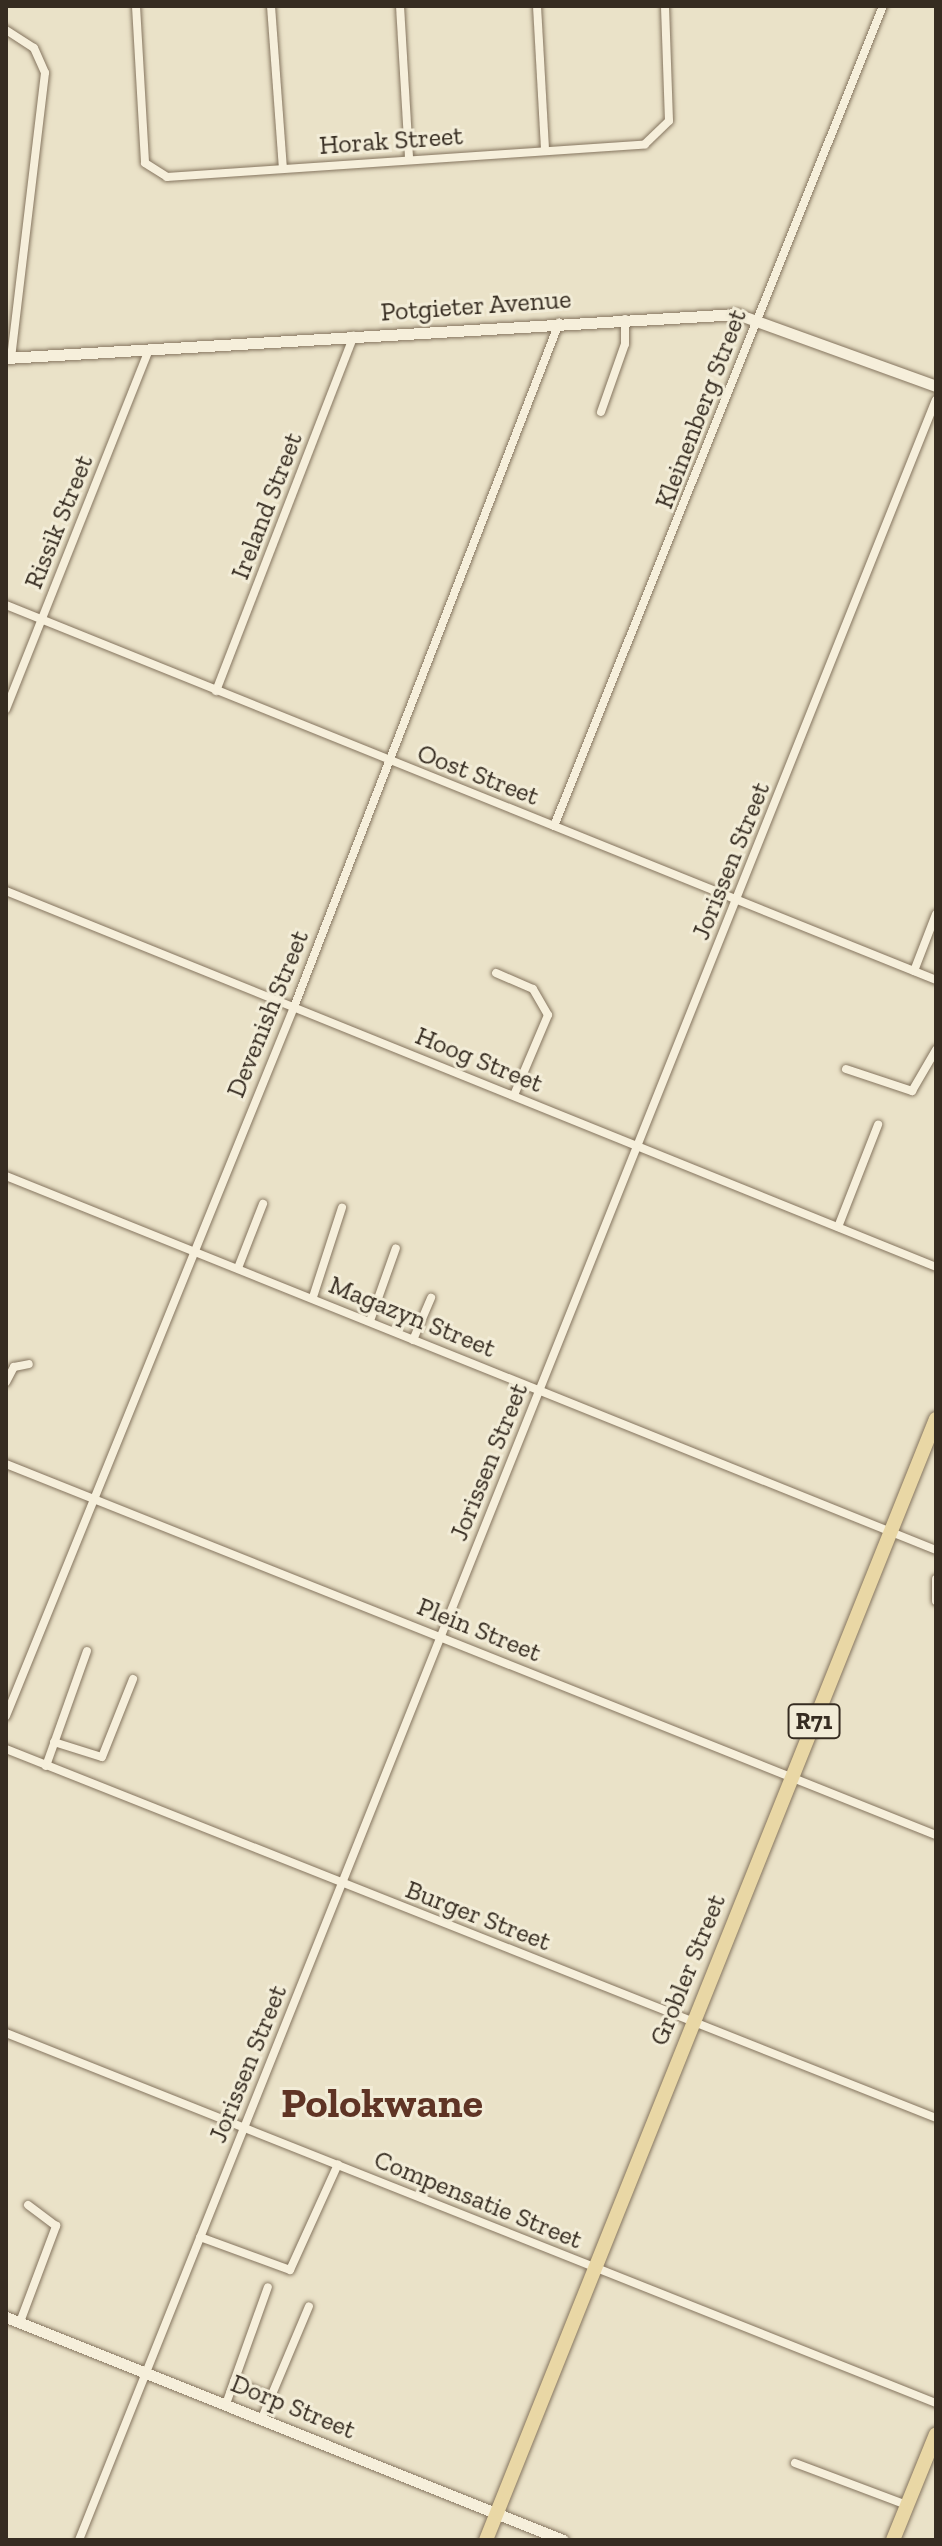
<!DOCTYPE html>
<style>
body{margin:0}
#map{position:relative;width:942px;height:2546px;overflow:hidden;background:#eae2c8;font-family:"Zilla Slab",serif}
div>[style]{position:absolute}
.roads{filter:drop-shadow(0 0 2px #85755f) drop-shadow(0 0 2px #85755f)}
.minor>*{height:8px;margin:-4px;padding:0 4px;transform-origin:4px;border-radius:4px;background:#f6efdb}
.tertiary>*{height:11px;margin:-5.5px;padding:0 5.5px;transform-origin:5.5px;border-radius:5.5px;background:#f6efdb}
.primary>*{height:14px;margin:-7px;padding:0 7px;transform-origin:7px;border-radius:7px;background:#e9d7a5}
span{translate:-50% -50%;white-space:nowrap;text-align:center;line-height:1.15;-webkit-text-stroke:6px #f2ecd7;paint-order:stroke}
.shield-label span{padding:2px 6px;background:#f2ecd7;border:2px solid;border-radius:6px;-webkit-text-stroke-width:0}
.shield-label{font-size:24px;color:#362c21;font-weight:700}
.street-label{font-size:26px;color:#362c21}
.town-label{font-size:42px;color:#5f3425;font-weight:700}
.frame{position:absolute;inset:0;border:8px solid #362c21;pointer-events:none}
</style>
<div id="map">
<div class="roads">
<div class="minor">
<div style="left:136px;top:6px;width:157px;rotate:86.7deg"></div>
<div style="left:145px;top:163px;width:26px;rotate:32deg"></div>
<div style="left:167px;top:177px;width:479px;rotate:-3.9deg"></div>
<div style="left:645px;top:144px;width:33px;rotate:-44deg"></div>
<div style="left:669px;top:121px;width:115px;rotate:-92deg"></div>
<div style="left:271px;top:6px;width:162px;rotate:85.8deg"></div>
<div style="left:400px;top:6px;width:153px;rotate:86.6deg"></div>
<div style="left:537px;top:6px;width:144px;rotate:86.8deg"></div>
<div style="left:6px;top:30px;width:33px;rotate:33deg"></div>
<div style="left:34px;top:48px;width:27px;rotate:66deg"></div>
<div style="left:45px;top:73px;width:287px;rotate:96.8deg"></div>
<div style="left:601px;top:412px;width:72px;rotate:-70.6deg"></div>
<div style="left:625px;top:344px;width:25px;rotate:-90deg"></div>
<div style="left:6px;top:605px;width:1003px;rotate:21.96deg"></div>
<div style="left:216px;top:691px;width:381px;rotate:-68.8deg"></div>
<div style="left:6px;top:709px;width:386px;rotate:-68.3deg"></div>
<div style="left:554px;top:826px;width:884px;rotate:-68.14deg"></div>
<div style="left:6px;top:891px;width:1003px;rotate:22.01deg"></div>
<div style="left:914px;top:971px;width:61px;rotate:-68.9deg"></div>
<div style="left:496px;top:973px;width:40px;rotate:23.4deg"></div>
<div style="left:533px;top:989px;width:30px;rotate:60deg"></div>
<div style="left:548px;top:1015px;width:87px;rotate:113deg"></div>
<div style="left:846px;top:1069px;width:70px;rotate:18.4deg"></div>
<div style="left:912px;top:1091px;width:48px;rotate:-59.7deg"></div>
<div style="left:6px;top:1176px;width:1002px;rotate:21.91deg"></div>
<div style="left:838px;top:1227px;width:110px;rotate:-68.6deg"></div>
<div style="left:238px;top:1268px;width:69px;rotate:-68.7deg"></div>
<div style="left:313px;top:1297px;width:94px;rotate:-72deg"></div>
<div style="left:370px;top:1321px;width:77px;rotate:-70.4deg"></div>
<div style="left:413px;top:1340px;width:46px;rotate:-66.8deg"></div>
<div style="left:6px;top:1382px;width:17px;rotate:-62deg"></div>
<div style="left:14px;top:1367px;width:15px;rotate:-11deg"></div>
<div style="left:6px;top:1464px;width:1001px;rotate:21.75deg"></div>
<div style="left:936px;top:1579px;width:22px;rotate:90deg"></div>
<div style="left:6px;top:1716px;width:765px;rotate:-67.89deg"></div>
<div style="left:294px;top:1007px;width:734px;rotate:-68.82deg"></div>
<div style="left:54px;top:1742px;width:50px;rotate:17.4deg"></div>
<div style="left:102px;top:1757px;width:84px;rotate:-68.3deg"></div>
<div style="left:6px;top:1749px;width:1001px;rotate:21.64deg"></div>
<div style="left:46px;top:1766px;width:122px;rotate:-70.4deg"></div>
<div style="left:6px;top:2033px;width:1001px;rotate:21.7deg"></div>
<div style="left:200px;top:2237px;width:96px;rotate:20.1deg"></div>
<div style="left:290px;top:2270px;width:116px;rotate:-65.6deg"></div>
<div style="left:20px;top:2322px;width:103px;rotate:-69.4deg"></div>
<div style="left:56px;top:2226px;width:35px;rotate:-143deg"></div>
<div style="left:234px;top:2381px;width:40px;rotate:23.4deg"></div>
<div style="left:226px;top:2404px;width:124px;rotate:-70.3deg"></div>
<div style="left:262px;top:2418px;width:121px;rotate:-67.2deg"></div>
<div style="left:795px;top:2463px;width:120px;rotate:20.6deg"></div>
<div style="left:79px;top:2540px;width:2305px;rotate:-68.18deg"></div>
</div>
<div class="tertiary">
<div style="left:6px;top:358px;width:732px;rotate:-3.44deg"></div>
<div style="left:737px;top:314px;width:212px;rotate:19.9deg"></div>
<div style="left:6px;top:2317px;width:600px;rotate:21.82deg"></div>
</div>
<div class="primary">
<div style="left:486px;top:2540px;width:1208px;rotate:-68.13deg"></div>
<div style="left:893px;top:2540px;width:114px;rotate:-67.9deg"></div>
</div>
</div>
<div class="shield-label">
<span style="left:814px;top:1721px">R71</span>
</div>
<div class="street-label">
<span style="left:391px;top:141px;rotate:-4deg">Horak Street</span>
<span style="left:476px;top:306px;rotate:-4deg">Potgieter Avenue</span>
<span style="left:701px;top:409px;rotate:-69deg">Kleinenberg Street</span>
<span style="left:267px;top:506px;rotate:-69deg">Ireland Street</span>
<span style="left:59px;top:522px;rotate:-68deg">Rissik Street</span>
<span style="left:478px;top:775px;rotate:21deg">Oost Street</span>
<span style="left:731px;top:861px;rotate:-68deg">Jorissen Street</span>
<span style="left:268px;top:1014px;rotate:-68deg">Devenish Street</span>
<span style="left:479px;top:1060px;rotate:22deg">Hoog Street</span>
<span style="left:412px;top:1317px;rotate:22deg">Magazyn Street</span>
<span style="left:489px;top:1462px;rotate:-68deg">Jorissen Street</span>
<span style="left:479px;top:1630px;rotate:22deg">Plein Street</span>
<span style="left:478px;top:1916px;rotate:21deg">Burger Street</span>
<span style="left:688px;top:1970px;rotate:-68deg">Grobler Street</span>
<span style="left:248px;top:2064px;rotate:-68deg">Jorissen Street</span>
<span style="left:478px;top:2200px;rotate:22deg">Compensatie Street</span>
<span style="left:293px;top:2407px;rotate:22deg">Dorp Street</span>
</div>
<div class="town-label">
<span style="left:382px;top:2103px">Polokwane</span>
</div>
<div class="frame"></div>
</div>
